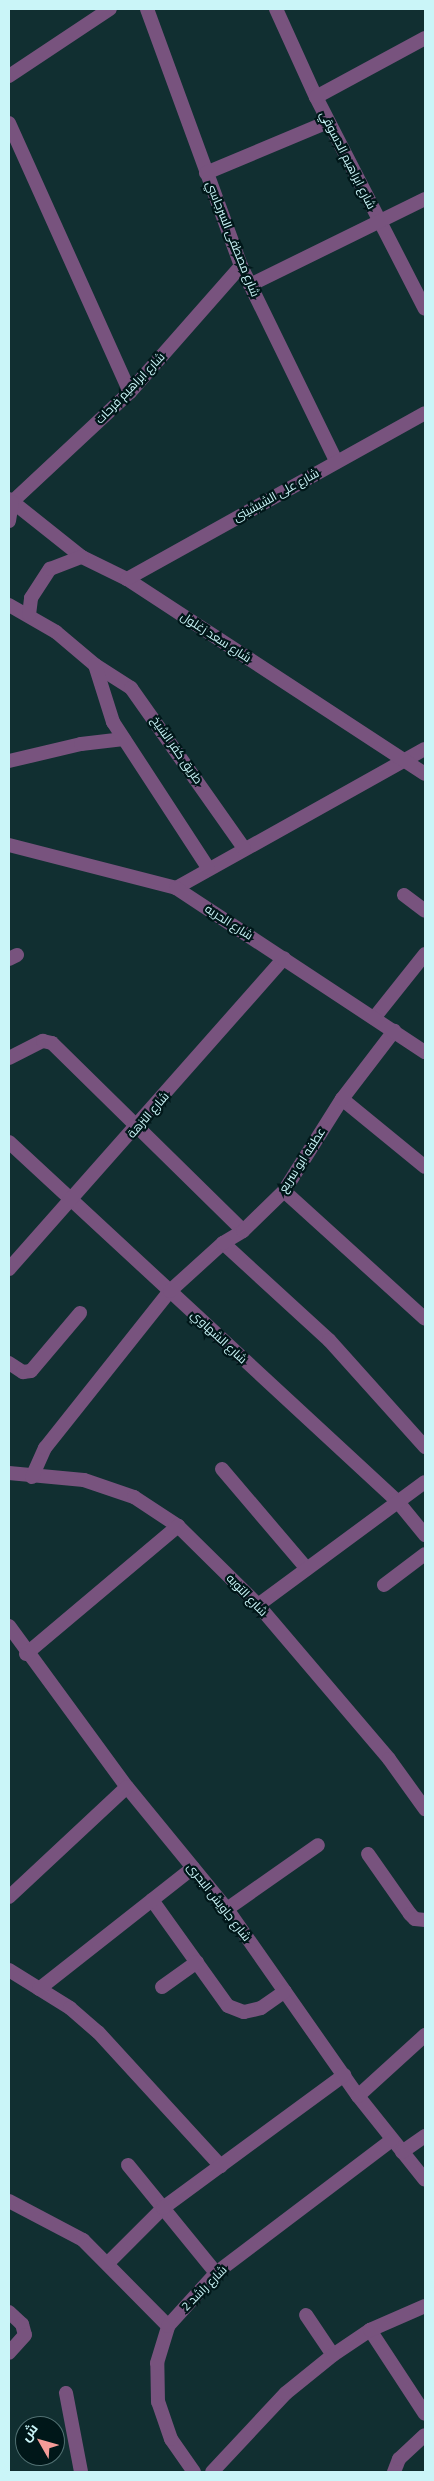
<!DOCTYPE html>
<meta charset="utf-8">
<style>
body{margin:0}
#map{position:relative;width:434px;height:2481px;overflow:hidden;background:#112f31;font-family:"Titillium Web",Cairo,sans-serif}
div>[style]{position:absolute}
.minor>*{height:14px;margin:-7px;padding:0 7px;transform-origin:7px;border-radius:7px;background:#78537e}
.tertiary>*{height:14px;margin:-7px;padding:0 7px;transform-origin:7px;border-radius:7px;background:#78537e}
span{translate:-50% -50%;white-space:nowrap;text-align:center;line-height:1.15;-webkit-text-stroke:4.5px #001719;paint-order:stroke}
.street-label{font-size:12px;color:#caf5f8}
.frame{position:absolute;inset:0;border:10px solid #caf5f8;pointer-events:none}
.north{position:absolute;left:15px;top:2416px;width:50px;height:50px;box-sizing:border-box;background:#001719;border:1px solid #517072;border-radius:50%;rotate:308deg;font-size:14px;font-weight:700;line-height:20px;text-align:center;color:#caf5f8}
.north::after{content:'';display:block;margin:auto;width:18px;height:22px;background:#f59b98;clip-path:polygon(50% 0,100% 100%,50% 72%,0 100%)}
</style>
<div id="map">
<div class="minor">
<div style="left:147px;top:9px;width:274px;rotate:69.9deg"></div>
<div style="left:241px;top:266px;width:217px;rotate:64deg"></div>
<div style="left:276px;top:9px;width:97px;rotate:65.6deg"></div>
<div style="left:316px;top:97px;width:238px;rotate:62.8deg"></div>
<div style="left:9px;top:76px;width:121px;rotate:-33.6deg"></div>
<div style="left:316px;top:97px;width:124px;rotate:-28.4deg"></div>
<div style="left:9px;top:123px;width:295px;rotate:65.8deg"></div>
<div style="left:206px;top:173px;width:132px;rotate:-22.7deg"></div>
<div style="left:250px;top:285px;width:195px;rotate:-26.2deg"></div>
<div style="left:12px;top:502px;width:161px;rotate:-43deg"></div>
<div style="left:130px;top:392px;width:168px;rotate:-48.6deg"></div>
<div style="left:9px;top:761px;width:74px;rotate:-13.3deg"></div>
<div style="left:81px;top:744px;width:43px;rotate:-6.6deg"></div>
<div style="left:176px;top:888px;width:285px;rotate:-29.2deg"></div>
<div style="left:404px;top:895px;width:26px;rotate:37deg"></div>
<div style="left:9px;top:959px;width:9px;rotate:-27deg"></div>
<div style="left:374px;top:1018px;width:82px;rotate:-51.4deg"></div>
<div style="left:9px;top:1058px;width:38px;rotate:-27deg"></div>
<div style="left:43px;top:1041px;width:9px;rotate:13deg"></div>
<div style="left:52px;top:1043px;width:268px;rotate:44.5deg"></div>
<div style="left:342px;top:1099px;width:107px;rotate:39.3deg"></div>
<div style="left:9px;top:1142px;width:530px;rotate:42.78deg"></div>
<div style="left:398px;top:1502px;width:43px;rotate:50.7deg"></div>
<div style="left:284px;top:1191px;width:190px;rotate:42.2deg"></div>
<div style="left:223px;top:1243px;width:144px;rotate:42.5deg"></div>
<div style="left:329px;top:1340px;width:144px;rotate:48.1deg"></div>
<div style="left:9px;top:1269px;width:415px;rotate:-48.5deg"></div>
<div style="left:9px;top:1363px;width:17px;rotate:33deg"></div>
<div style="left:23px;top:1372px;width:8px;rotate:-7deg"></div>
<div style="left:31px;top:1371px;width:76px;rotate:-49.8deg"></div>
<div style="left:222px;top:1469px;width:131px;rotate:49.6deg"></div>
<div style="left:9px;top:1473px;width:75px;rotate:5.3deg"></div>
<div style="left:84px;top:1480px;width:53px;rotate:18.8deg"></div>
<div style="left:134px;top:1497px;width:53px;rotate:33.4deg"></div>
<div style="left:178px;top:1526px;width:112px;rotate:44.6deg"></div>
<div style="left:258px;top:1605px;width:202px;rotate:49.6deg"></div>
<div style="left:389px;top:1759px;width:62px;rotate:54.2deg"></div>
<div style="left:32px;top:1477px;width:32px;rotate:-66deg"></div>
<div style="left:45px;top:1448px;width:201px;rotate:-51.5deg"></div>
<div style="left:170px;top:1291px;width:72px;rotate:-42.2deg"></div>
<div style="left:223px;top:1243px;width:23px;rotate:-31deg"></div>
<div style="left:243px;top:1231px;width:57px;rotate:-44.3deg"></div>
<div style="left:284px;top:1191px;width:109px;rotate:-57.8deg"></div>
<div style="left:342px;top:1099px;width:86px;rotate:-52.6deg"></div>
<div style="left:384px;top:1585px;width:51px;rotate:-37.1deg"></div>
<div style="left:258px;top:1605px;width:207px;rotate:-36.4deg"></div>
<div style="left:9px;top:1626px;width:200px;rotate:53.8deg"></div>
<div style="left:127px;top:1787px;width:158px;rotate:50.7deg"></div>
<div style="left:227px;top:1909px;width:228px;rotate:55deg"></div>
<div style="left:358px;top:2096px;width:107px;rotate:51.4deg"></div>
<div style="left:26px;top:1654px;width:199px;rotate:-40.1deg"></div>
<div style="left:368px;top:1854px;width:73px;rotate:55deg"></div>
<div style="left:410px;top:1914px;width:7px;rotate:45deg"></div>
<div style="left:415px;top:1919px;width:10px;rotate:6deg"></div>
<div style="left:9px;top:1897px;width:161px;rotate:-43deg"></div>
<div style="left:152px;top:1900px;width:130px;rotate:54.4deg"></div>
<div style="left:228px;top:2006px;width:17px;rotate:21deg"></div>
<div style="left:244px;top:2012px;width:17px;rotate:-13deg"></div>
<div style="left:261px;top:2008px;width:29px;rotate:-35deg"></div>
<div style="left:227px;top:1909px;width:111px;rotate:-35.1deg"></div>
<div style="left:9px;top:1970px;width:72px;rotate:31.9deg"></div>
<div style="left:70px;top:2008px;width:37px;rotate:41deg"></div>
<div style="left:98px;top:2032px;width:182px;rotate:47.5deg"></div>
<div style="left:162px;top:1987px;width:43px;rotate:-35.5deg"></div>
<div style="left:39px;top:1989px;width:196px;rotate:-38.2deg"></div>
<div style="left:358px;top:2096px;width:91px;rotate:-42.3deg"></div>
<div style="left:402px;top:2152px;width:28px;rotate:-35deg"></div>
<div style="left:128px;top:2165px;width:139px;rotate:50.8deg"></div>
<div style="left:9px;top:2201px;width:84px;rotate:27.8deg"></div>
<div style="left:83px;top:2240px;width:121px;rotate:45.3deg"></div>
<div style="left:108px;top:2263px;width:78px;rotate:-45deg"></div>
<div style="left:163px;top:2208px;width:225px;rotate:-36.3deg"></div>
<div style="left:9px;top:2312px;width:18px;rotate:43deg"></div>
<div style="left:22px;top:2324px;width:11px;rotate:75deg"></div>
<div style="left:25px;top:2335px;width:24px;rotate:132deg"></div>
<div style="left:306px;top:2315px;width:48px;rotate:56deg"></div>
<div style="left:370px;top:2330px;width:100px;rotate:56.8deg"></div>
<div style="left:66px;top:2393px;width:80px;rotate:79.2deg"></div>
<div style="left:194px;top:2472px;width:40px;rotate:-124.9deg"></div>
<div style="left:171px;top:2439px;width:39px;rotate:-109deg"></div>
<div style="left:158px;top:2402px;width:39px;rotate:-91deg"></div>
<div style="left:157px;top:2363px;width:39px;rotate:-73deg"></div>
<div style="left:168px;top:2326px;width:72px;rotate:-47.8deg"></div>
<div style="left:216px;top:2273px;width:221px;rotate:-37.1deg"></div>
<div style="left:212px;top:2472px;width:108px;rotate:-46.9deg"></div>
<div style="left:286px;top:2393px;width:60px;rotate:-39deg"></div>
<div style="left:333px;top:2355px;width:45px;rotate:-34deg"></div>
<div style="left:370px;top:2330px;width:60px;rotate:-23.6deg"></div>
<div style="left:394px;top:2472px;width:14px;rotate:-69deg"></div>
<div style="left:399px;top:2459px;width:35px;rotate:-43deg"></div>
</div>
<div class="tertiary">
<div style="left:9px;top:499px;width:93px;rotate:38.5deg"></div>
<div style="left:82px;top:557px;width:50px;rotate:26.1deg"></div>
<div style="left:127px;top:579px;width:356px;rotate:33.2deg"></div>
<div style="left:9px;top:521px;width:19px;rotate:-81deg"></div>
<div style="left:127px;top:579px;width:341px;rotate:-29.1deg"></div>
<div style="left:9px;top:605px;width:54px;rotate:29.9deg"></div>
<div style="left:56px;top:632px;width:51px;rotate:40.2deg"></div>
<div style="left:95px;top:665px;width:43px;rotate:32.6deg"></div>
<div style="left:131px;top:688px;width:196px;rotate:54.8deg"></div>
<div style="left:29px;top:615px;width:17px;rotate:-83deg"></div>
<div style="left:31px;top:598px;width:35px;rotate:-57deg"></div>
<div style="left:50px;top:569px;width:34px;rotate:-21deg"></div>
<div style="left:95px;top:665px;width:60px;rotate:72.5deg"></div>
<div style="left:113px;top:722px;width:174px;rotate:56.9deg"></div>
<div style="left:9px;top:845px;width:172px;rotate:14.4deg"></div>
<div style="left:176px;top:888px;width:298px;rotate:33.4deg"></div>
</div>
<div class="street-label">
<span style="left:348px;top:160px;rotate:63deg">شارع ابراهيم الدسوقي</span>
<span style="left:233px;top:239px;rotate:68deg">شارع مصطفى السرجاسي</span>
<span style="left:130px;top:388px;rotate:-46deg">شارع ابراهيم فرحات</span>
<span style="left:276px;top:495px;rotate:-29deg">شارع على الشيشينى</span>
<span style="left:216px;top:637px;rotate:33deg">شارع سعد زغلول</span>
<span style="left:177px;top:750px;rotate:55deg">طريق كفر الشيخ</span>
<span style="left:229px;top:922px;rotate:33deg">شارع الحريه</span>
<span style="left:148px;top:1115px;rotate:-49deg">شارع النزهة</span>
<span style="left:302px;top:1160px;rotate:-57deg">عطفه ابو سريع</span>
<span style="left:219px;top:1337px;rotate:43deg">شارع الشهاوي</span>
<span style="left:247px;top:1595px;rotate:46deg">شارع التوبه</span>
<span style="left:219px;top:1902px;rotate:52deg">شارع جاويش البحرى</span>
<span style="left:204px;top:2288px;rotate:-45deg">شارع راشد 2</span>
</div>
<div class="frame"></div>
<div class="north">ش</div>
</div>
